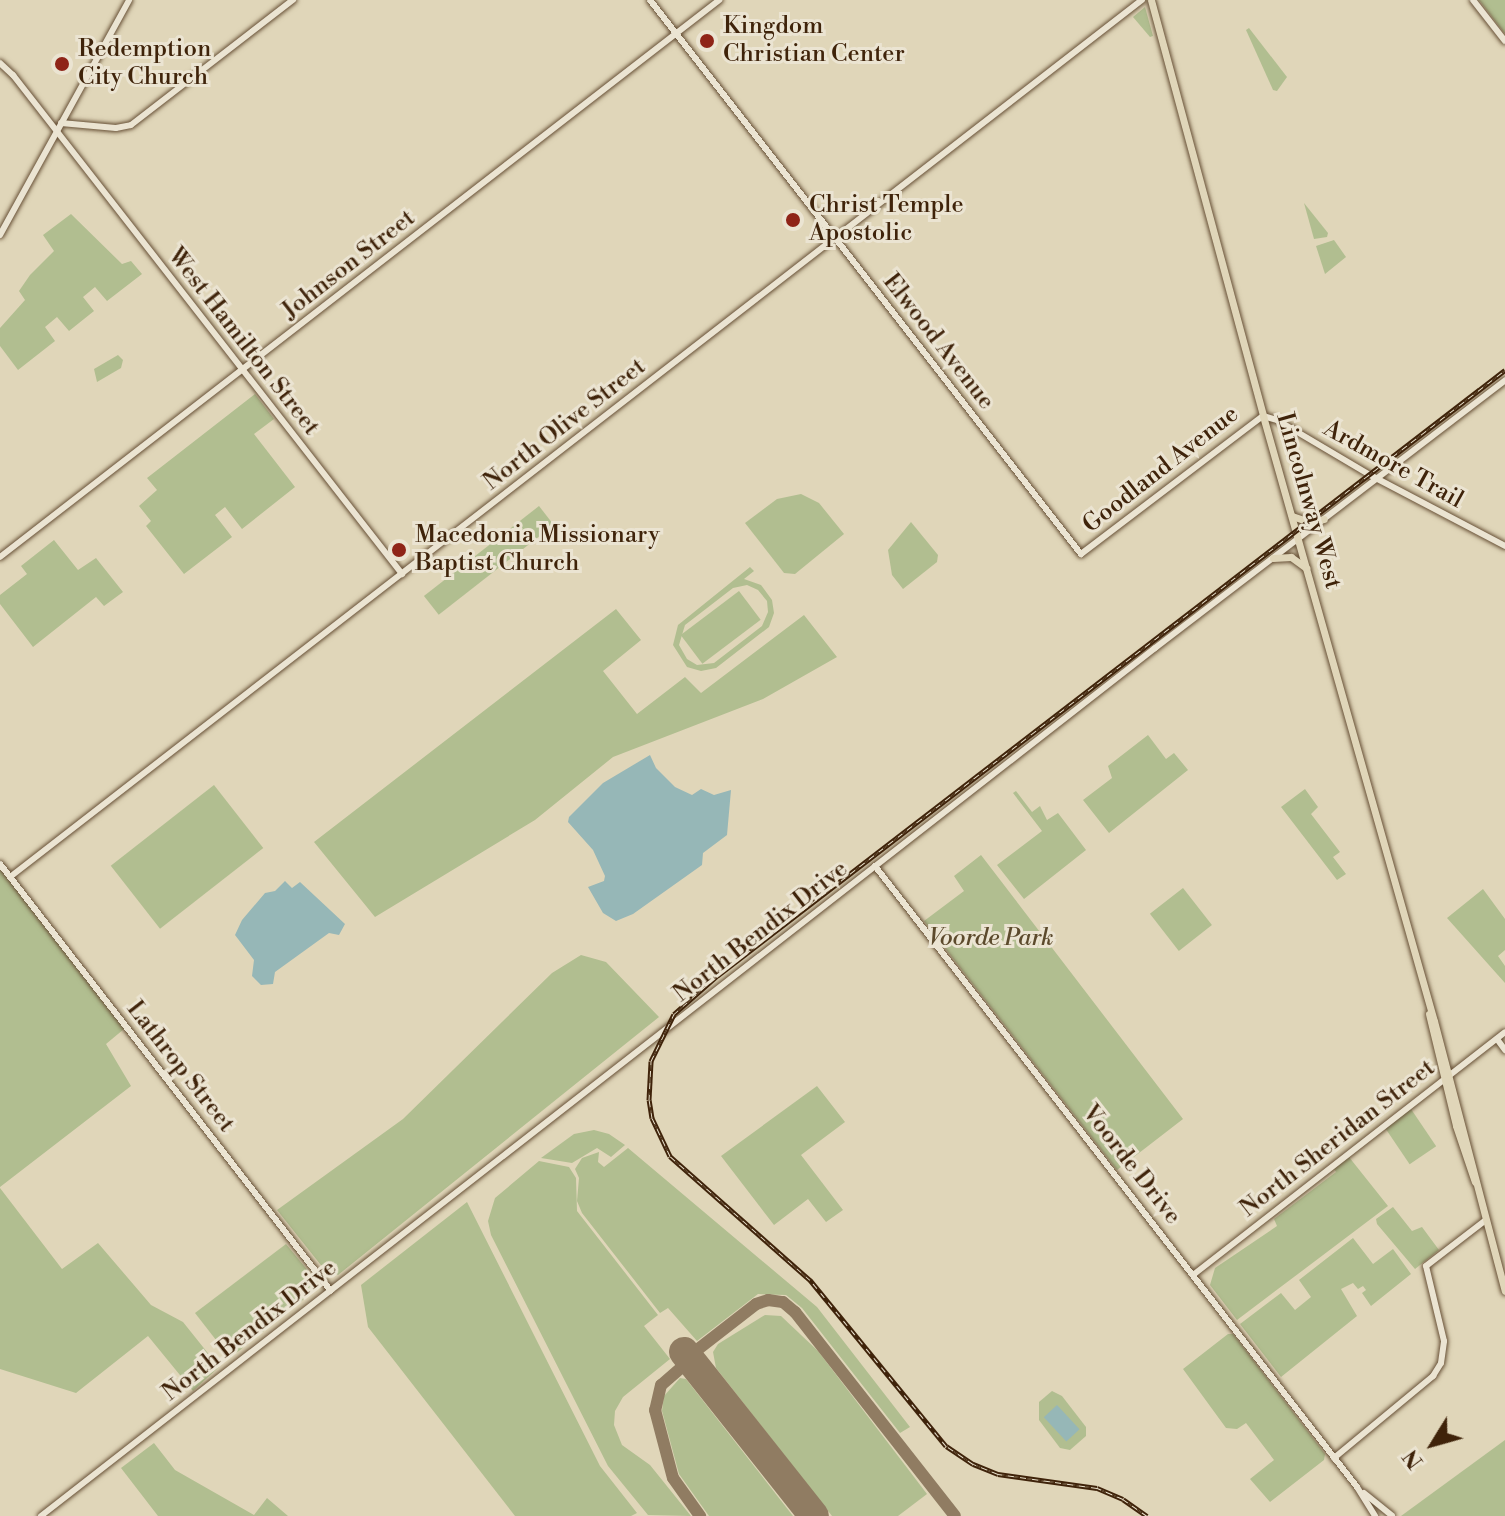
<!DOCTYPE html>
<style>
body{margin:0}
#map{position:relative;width:1505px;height:1516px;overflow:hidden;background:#e0d6b9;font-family:"Libre Bodoni",serif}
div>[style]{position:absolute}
.green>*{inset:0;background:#b1be90;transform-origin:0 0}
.water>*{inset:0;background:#96b7b7;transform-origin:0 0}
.taxiway>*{height:12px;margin:-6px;padding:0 6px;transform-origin:6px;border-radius:6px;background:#907c62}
.runway>*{height:30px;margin:-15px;padding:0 15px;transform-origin:15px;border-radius:15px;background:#907c62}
.roads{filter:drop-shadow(0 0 2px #675036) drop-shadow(0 0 2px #675036)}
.tertiary>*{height:6px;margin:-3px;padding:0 3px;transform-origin:3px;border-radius:3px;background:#ebe4d2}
.secondary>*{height:6px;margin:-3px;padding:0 3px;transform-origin:3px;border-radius:3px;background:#ebe4d2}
.primary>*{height:7px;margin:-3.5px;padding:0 3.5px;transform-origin:3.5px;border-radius:3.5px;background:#e0d6b9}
.rail>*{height:5px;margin-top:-2.5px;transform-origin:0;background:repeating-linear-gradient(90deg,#ebe4d2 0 6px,#3f230a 0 12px);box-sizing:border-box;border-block:2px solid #3f230a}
.dots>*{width:22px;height:22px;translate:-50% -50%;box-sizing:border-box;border:4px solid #ebe4d2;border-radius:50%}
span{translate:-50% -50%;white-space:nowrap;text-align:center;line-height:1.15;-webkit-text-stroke:6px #ebe4d2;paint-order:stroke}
.poi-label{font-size:24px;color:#3f230a}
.left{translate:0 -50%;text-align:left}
.street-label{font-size:24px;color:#3f230a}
.park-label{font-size:24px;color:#5c4a2c;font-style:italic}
.north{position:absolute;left:1393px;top:1404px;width:80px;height:80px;-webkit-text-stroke:6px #ebe4d2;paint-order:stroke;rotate:233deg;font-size:22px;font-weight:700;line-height:32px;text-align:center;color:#3f230a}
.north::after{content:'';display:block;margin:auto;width:28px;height:36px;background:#3f230a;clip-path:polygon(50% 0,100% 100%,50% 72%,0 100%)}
</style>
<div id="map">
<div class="green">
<div style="clip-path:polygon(1479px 0,1505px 0,1505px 34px)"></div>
<div style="clip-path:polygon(1145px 7px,1153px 36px,1150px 37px,1133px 17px)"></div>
<div style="clip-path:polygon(1249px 28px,1287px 77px,1277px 91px,1273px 90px,1246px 30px)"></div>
<div style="clip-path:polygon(1304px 203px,1328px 233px,1327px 237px,1314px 239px)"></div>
<div style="clip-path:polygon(71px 214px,122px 264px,131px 261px,142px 274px,107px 301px,95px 287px,83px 297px,94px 311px,69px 331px,57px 317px,45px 327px,55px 341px,18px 370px,0 346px,0 328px,25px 300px,19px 291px,30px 275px,54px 251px,43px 235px)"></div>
<div style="clip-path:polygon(1334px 240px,1346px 257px,1325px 274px,1316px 246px)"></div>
<div style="clip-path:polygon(118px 355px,123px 360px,121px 368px,97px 382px,94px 369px)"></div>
<div style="clip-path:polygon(255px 394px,274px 419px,254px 434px,295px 487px,242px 529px,225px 507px,215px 515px,232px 537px,184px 574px,146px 526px,151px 521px,139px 506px,157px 490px,147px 478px)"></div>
<div style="clip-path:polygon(801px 494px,819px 503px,844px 534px,795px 574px,784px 573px,745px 523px,777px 499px)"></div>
<div style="left:539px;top:506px;width:24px;height:146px;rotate:52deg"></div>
<div style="clip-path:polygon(911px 522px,938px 555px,937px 562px,903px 589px,892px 575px,888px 550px)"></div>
<div style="clip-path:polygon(54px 540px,78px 570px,96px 558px,123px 592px,104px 606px,96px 597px,33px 647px,0 604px,0 595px,27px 574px,21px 566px)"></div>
<div style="clip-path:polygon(evenodd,750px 567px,754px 571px,744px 579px,761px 585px,772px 600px,774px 613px,769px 627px,716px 668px,701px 671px,687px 667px,673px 645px,678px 625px,750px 567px,747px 585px,758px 590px,767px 601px,768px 612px,762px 626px,714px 663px,697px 665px,687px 659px,679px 645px,685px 625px,733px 588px,747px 585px)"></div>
<div style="left:739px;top:591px;width:36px;height:73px;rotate:53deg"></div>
<div style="clip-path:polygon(616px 609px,641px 640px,603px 671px,637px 714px,685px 677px,701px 693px,804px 615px,837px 657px,763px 699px,613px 757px,535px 820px,375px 917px,314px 842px)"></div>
<div style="clip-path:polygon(1148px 735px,1166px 759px,1174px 753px,1188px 770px,1109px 833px,1083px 800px,1112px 778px,1108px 766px)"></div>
<div style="left:214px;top:785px;width:80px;height:131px;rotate:52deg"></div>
<div style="clip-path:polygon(1305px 789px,1318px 807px,1311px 814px,1340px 852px,1333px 857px,1346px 874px,1337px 880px,1281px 807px)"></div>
<div style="clip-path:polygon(1016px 791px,1032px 812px,1040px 806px,1047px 820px,1058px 813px,1086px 850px,1024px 899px,997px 865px,1042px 831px,1013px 793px)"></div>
<div style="clip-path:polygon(981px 855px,1183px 1119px,1117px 1170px,924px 921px,964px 891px,954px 876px)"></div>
<div style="clip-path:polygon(0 869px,124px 1029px,106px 1044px,131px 1086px,0 1187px)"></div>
<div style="left:1183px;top:888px;width:47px;height:42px;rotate:52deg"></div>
<div style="clip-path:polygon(1483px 889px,1505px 919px,1505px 950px,1498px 956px,1505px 966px,1505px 983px,1447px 918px)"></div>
<div style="clip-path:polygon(581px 955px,606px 962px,659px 1017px,338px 1275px,328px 1274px,277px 1210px,403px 1119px,552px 973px)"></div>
<div style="clip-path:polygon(817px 1086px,845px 1122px,801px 1155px,843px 1210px,826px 1222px,808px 1199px,774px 1225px,721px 1156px)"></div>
<div style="left:1411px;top:1109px;width:45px;height:32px;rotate:56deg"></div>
<div style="clip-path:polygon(594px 1130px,609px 1134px,625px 1145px,611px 1157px,597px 1148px,572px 1163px,541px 1158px,574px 1134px)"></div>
<div style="clip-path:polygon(628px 1148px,817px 1307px,910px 1427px,900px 1433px,802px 1308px,786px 1295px,758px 1294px,697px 1341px,668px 1308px,660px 1313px,582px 1213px,577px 1201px,579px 1178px,575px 1169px,582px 1158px,599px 1152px,598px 1162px,604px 1167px)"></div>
<div style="clip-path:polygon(1349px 1157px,1388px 1206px,1237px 1320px,1210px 1285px,1215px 1268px,1277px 1226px,1274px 1219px,1336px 1172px,1334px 1169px)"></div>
<div style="clip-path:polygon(539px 1161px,569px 1167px,576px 1178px,577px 1211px,658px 1315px,644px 1326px,670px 1359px,623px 1397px,615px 1411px,614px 1425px,622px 1445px,650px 1465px,691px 1516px,648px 1515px,608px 1466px,491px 1235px,488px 1221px,495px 1198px)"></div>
<div style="clip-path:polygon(0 1188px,62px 1269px,98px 1243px,151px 1305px,183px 1322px,219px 1367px,193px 1391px,148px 1336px,76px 1393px,0 1369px)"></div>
<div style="clip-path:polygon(467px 1202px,600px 1466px,637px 1513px,631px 1516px,515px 1516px,368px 1327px,361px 1285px)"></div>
<div style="clip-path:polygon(1393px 1207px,1412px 1231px,1422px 1227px,1439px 1250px,1415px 1269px,1377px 1224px,1376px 1219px)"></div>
<div style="clip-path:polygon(1353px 1238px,1373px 1264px,1393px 1249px,1411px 1274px,1371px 1306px,1362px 1293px,1366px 1290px,1363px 1286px,1358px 1289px,1353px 1283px,1341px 1289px,1357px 1316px,1281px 1377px,1240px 1324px,1281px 1293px,1295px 1310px,1311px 1297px,1299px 1280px)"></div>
<div style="clip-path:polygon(286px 1244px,314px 1278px,313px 1292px,230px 1358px,195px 1313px)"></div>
<div style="clip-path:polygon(765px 1315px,781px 1316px,818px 1351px,927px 1494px,898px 1516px,832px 1516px,716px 1368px,713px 1352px,718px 1344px)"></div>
<div style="clip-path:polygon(1228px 1334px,1233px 1334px,1325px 1454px,1324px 1460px,1270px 1502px,1250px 1479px,1274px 1460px,1246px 1423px,1237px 1429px,1226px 1428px,1183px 1369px)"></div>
<div style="clip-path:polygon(680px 1378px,686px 1379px,793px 1516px,709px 1516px,679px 1474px,662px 1411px,664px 1396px)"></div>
<div style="clip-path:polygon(1052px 1391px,1062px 1396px,1086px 1427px,1086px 1436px,1070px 1450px,1060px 1448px,1039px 1420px,1039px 1402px)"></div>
<div style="clip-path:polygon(1505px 1440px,1505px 1516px,1401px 1516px)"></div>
<div style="clip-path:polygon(154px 1443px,175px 1470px,254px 1515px,267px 1498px,288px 1516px,158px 1516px,121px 1468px)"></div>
</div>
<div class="water">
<div style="clip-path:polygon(650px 755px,656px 768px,675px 787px,692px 795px,701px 789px,714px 795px,731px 790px,727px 835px,703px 853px,702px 865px,633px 914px,616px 921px,603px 913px,588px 887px,604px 881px,605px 876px,593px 850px,568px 822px,569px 817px,603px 783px)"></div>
<div style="clip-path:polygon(285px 881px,292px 888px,300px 882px,345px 924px,339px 935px,329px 933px,275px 972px,273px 984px,261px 985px,252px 976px,254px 960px,235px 935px,242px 920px,265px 893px,275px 891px)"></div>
<div style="left:1057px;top:1405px;width:33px;height:18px;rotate:47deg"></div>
</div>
<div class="taxiway">
<div style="left:688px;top:1357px;width:86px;rotate:-37.9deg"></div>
<div style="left:756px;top:1304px;width:13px;rotate:-18deg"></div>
<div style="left:768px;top:1300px;width:15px;rotate:8deg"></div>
<div style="left:783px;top:1302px;width:16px;rotate:40deg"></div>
<div style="left:795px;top:1312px;width:259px;rotate:51.9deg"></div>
<div style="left:690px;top:1360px;width:38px;rotate:139deg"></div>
<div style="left:661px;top:1385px;width:26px;rotate:103deg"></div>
<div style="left:655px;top:1410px;width:70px;rotate:75.2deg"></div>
<div style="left:673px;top:1478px;width:47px;rotate:54.6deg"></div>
</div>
<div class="runway">
<div style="left:684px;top:1352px;width:209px;rotate:51.6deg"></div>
</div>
<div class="roads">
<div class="tertiary">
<div style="left:650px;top:0;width:702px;rotate:52.12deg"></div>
<div style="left:1081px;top:554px;width:228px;rotate:-37.2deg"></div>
<div style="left:1263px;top:416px;width:15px;rotate:16deg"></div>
<div style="left:1277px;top:420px;width:108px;rotate:30.6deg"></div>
<div style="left:1370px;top:475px;width:153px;rotate:27.7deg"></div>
<div style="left:1473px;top:0;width:52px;rotate:52deg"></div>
<div style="left:0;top:63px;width:18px;rotate:43deg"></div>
<div style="left:13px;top:75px;width:633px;rotate:52.06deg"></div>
<div style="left:61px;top:123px;width:55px;rotate:5.2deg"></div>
<div style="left:116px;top:128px;width:15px;rotate:-11deg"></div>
<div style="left:131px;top:125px;width:205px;rotate:-37.7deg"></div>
<div style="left:0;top:557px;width:910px;rotate:-37.76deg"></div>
<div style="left:0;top:864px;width:540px;rotate:52.22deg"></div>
<div style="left:875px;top:866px;width:786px;rotate:52.18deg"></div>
<div style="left:1357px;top:1487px;width:34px;rotate:58deg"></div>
<div style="left:10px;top:877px;width:1432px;rotate:-37.77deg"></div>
<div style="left:1497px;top:1039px;width:14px;rotate:54deg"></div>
<div style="left:1193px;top:1275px;width:395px;rotate:-37.9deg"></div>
<div style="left:1334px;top:1458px;width:129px;rotate:-39.6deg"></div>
<div style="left:1433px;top:1376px;width:15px;rotate:-58deg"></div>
<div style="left:1441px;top:1363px;width:22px;rotate:-82deg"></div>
<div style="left:1444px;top:1341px;width:77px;rotate:-103.5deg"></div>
<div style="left:1426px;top:1266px;width:76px;rotate:-37.5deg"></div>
<div style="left:1364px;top:1493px;width:36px;rotate:39deg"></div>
<div style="left:41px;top:1516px;width:1412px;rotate:-37.92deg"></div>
<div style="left:1155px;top:648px;width:441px;rotate:-37.4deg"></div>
</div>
<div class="secondary">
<div style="left:0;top:235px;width:268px;rotate:-61.2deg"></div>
</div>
<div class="primary">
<div style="left:1151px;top:0;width:431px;rotate:74.9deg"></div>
<div style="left:1263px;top:416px;width:629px;rotate:74.22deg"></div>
<div style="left:1434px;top:1021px;width:279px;rotate:75.3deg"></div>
<div style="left:1292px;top:516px;width:18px;rotate:19deg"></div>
<div style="left:1309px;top:522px;width:15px;rotate:-11deg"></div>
<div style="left:1273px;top:558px;width:18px;rotate:-3deg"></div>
<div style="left:1291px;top:557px;width:19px;rotate:36deg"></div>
<div style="left:1429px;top:1014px;width:115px;rotate:76.4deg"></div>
<div style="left:1456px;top:1126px;width:59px;rotate:71.3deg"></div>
</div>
</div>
<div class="rail">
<div style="left:1147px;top:1516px;width:29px;rotate:-145deg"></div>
<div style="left:1123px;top:1499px;width:28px;rotate:-157deg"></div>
<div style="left:1097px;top:1488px;width:100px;rotate:-172deg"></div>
<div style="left:998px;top:1474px;width:27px;rotate:-158deg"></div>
<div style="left:973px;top:1464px;width:32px;rotate:-146deg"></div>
<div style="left:946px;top:1446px;width:215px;rotate:-129.3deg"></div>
<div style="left:810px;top:1280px;width:187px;rotate:-138.5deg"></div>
<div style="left:670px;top:1156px;width:42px;rotate:-115.3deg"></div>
<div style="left:652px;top:1118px;width:18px;rotate:-99deg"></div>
<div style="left:649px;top:1100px;width:39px;rotate:-87deg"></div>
<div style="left:651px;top:1061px;width:52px;rotate:-63.9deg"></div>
<div style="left:674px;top:1014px;width:57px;rotate:-41.5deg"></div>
<div style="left:717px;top:976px;width:994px;rotate:-37.56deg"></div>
</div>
<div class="dots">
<div style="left:707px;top:41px;background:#8f2418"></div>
<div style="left:62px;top:64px;background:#8f2418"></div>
<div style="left:793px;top:220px;background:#8f2418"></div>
<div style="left:399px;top:550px;background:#8f2418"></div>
</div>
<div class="poi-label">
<span class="left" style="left:723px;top:41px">Kingdom<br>Christian Center</span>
<span class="left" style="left:78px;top:64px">Redemption<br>City Church</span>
<span class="left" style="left:809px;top:220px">Christ Temple<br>Apostolic</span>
<span class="left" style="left:415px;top:550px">Macedonia Missionary<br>Baptist Church</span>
</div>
<div class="street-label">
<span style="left:349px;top:265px;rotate:-38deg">Johnson Street</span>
<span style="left:243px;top:342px;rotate:52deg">West Hamilton Street</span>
<span style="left:938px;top:342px;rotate:52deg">Elwood Avenue</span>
<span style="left:565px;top:425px;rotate:-38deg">North Olive Street</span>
<span style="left:1393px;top:465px;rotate:29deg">Ardmore Trail</span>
<span style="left:1161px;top:470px;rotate:-38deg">Goodland Avenue</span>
<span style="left:1308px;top:501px;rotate:74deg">Lincolnway West</span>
<span style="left:761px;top:932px;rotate:-38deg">North Bendix Drive</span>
<span style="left:180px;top:1067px;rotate:52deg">Lathrop Street</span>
<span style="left:1338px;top:1139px;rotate:-38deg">North Sheridan Street</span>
<span style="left:1131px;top:1165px;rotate:52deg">Voorde Drive</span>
<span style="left:250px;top:1331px;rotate:-38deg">North Bendix Drive</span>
</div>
<div class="park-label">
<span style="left:991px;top:939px">Voorde Park</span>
</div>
<div class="north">N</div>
</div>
